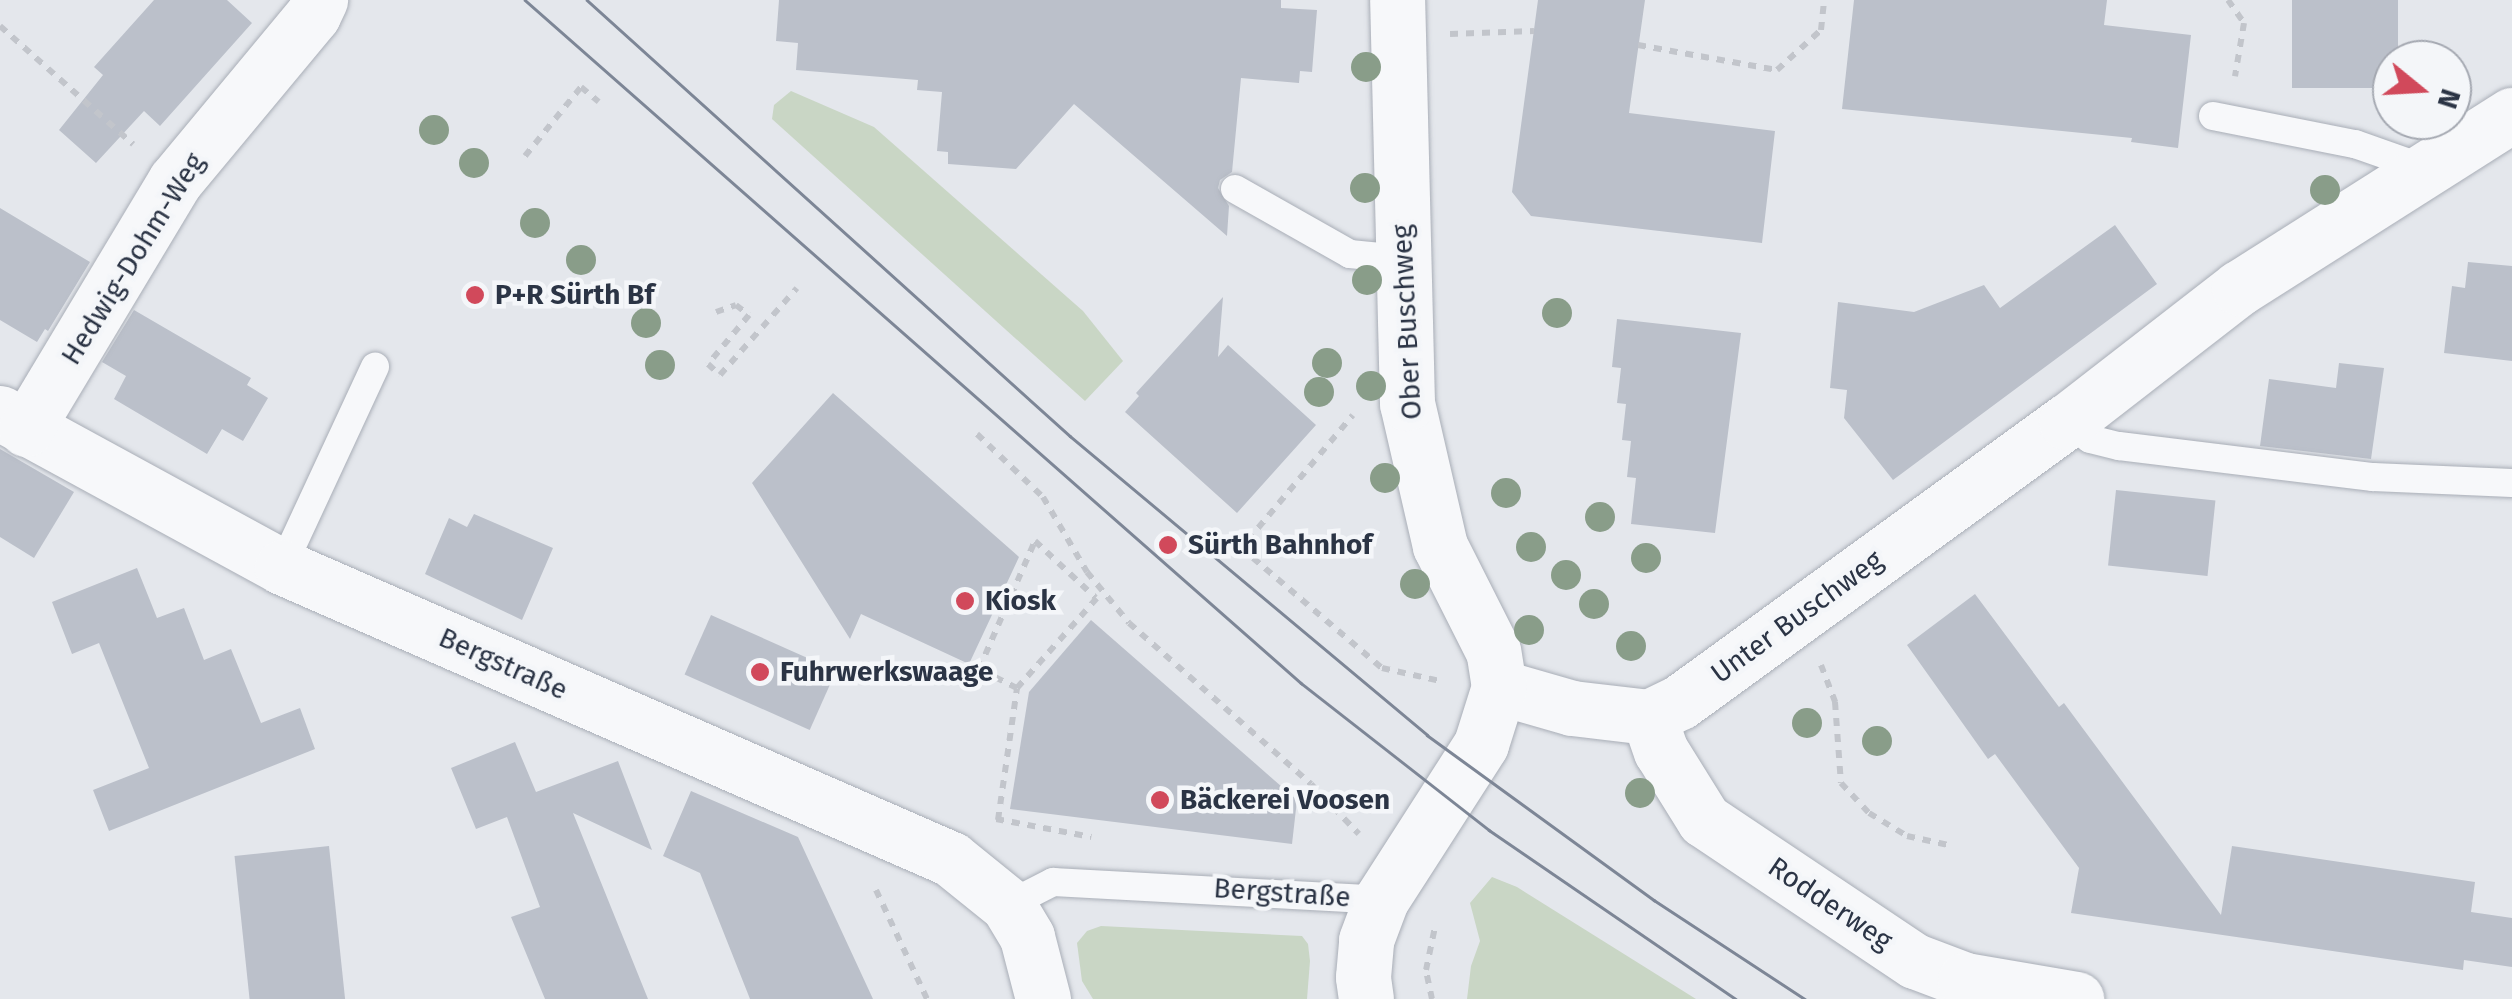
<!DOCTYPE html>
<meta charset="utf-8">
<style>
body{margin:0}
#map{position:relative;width:2512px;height:999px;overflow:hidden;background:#e4e7ec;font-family:"Fira Sans",sans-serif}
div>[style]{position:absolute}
.green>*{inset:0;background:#c9d6c5}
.building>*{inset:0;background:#bbc0ca;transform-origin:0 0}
.path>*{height:6px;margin-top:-3px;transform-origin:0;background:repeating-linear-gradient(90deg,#c2c5cb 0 8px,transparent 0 16px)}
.roads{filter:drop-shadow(0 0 2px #a9aeb7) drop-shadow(0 0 2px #a9aeb7)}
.service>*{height:28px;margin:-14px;padding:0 14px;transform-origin:14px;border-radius:14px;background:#f7f8fa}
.minor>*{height:55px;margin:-27.5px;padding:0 27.5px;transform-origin:27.5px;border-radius:27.5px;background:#f7f8fa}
.tertiary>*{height:55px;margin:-27.5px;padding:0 27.5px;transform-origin:27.5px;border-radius:27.5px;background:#f7f8fa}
.tram>*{height:2.5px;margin:-1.25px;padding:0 1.25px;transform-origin:1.25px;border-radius:1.25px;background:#7d8696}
.trees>*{width:30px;height:30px;margin:-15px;border-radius:50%;background:#899d89}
.dots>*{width:28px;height:28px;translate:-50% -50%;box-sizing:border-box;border:5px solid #f4f6f9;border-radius:50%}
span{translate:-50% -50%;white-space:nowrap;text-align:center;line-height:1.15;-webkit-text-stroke:9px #f4f6f9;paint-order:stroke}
.street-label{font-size:28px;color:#2b3445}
.poi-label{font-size:28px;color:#2b3445;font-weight:700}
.left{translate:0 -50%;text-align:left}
.north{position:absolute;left:2372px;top:40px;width:100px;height:100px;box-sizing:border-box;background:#f4f6f9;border:2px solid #a4a8b1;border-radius:50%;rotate:108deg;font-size:28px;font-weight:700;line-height:40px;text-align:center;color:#2b3445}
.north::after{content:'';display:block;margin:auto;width:35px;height:45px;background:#d1495b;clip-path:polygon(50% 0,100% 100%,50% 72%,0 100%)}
</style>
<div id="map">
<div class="green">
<div style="clip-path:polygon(791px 91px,874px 127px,1083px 311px,1123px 361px,1085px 401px,772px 119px,774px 105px)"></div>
<div style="clip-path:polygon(1492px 877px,1517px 887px,1696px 999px,1467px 999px,1471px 966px,1480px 941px,1470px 903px)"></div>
<div style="clip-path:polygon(1101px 926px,1302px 936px,1308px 944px,1310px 961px,1307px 999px,1093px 999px,1082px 981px,1077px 943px,1087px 931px)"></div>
</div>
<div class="building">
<div style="clip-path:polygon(154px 0,227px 0,252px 23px,160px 126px,144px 111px,96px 163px,59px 130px,103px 75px,94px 67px)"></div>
<div style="clip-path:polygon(779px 0,1281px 0,1281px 8px,1317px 10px,1312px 72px,1300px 71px,1299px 83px,1241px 78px,1232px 172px,1220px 180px,1218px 188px,1229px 206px,1227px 236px,1074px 104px,1016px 169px,948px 164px,948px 152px,937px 151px,942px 92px,917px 90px,918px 80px,796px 70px,798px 43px,776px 41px)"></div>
<div style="clip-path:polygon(1538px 0,1645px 0,1629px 113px,1775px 131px,1762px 243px,1531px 216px,1512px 192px)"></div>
<div style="clip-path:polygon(1854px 0,2107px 0,2104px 25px,2191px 35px,2178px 148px,2131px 142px,2132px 138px,1842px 109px)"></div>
<div style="left:2292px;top:0;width:106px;height:88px"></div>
<div style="clip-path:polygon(0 208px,90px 262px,48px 331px,45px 329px,37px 342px,0 320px)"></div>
<div style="clip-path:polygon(2115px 225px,2157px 284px,1893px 480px,1844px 418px,1847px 390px,1830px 388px,1838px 302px,1914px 312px,1984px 285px,2000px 308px)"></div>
<div style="clip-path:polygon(2468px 262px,2512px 266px,2512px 361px,2444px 353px,2452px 286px,2465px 288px)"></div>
<div style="clip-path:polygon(1223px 297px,1218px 357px,1228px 345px,1316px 425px,1237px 513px,1125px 412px,1139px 396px,1136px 393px)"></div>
<div style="clip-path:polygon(134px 310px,251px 378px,247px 385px,268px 398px,243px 441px,222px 429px,207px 454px,114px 399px,126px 376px,102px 362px)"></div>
<div style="clip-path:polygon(1617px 319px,1741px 333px,1715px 533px,1631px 524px,1636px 478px,1627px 477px,1631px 441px,1622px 440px,1626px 404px,1617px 403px,1621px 368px,1612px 367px)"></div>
<div style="clip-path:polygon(2339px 363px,2384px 368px,2371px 459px,2260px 446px,2269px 379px,2336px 388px)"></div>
<div style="clip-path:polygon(833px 393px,1019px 557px,969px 664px,861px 614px,850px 639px,752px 483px)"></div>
<div style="clip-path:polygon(0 449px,74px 492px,34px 558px,0 537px)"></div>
<div style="left:2116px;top:490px;width:100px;height:76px;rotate:6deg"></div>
<div style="clip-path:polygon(474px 514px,553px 548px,522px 620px,425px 574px,449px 518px,467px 527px)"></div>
<div style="clip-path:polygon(137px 568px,157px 618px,184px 608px,204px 660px,231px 649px,261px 723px,300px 708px,315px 749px,109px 831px,93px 790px,149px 768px,99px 643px,72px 654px,52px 602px)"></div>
<div style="clip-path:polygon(1975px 594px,2059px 707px,2064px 703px,2221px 915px,2232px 846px,2475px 882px,2471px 912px,2512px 918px,2512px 967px,2464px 960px,2463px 970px,2071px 913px,2079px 868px,1995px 754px,1988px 759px,1907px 645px)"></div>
<div style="left:711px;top:615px;width:137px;height:65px;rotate:24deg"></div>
<div style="clip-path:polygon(1091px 620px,1297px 800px,1292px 844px,1010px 809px,1029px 692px)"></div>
<div style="clip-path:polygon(515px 742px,536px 792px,618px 761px,652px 850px,573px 813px,648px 999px,545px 999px,511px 917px,540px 907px,507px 817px,476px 829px,451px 768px)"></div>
<div style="clip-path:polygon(691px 791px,798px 837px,873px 999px,750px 999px,700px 873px,663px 856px)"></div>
<div style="left:329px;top:846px;width:154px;height:95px;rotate:84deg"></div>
</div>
<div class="path">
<div style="left:2228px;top:0;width:28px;rotate:55deg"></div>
<div style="left:2244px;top:23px;width:54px;rotate:99.6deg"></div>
<div style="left:0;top:26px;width:178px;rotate:41.6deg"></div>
<div style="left:1450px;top:34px;width:84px;rotate:-2deg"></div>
<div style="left:1638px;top:45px;width:141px;rotate:10.2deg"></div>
<div style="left:1777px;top:70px;width:59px;rotate:-42.3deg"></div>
<div style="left:1821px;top:30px;width:30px;rotate:-84deg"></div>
<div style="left:525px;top:156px;width:89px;rotate:-50.9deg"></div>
<div style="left:581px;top:87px;width:23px;rotate:40deg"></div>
<div style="left:716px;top:312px;width:21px;rotate:-19deg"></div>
<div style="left:736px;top:305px;width:16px;rotate:38deg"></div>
<div style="left:749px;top:315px;width:64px;rotate:129.9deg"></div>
<div style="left:708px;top:364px;width:16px;rotate:43deg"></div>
<div style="left:720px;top:375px;width:116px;rotate:-48.5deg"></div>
<div style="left:977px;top:434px;width:91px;rotate:43.7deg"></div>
<div style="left:1043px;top:497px;width:87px;rotate:59.6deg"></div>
<div style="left:1087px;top:572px;width:66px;rotate:50.5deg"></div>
<div style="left:1129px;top:623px;width:243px;rotate:41.5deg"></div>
<div style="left:1311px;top:784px;width:69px;rotate:46.2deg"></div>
<div style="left:1248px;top:540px;width:163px;rotate:-50deg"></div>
<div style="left:1253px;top:558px;width:170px;rotate:40.5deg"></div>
<div style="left:1382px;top:668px;width:59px;rotate:12.6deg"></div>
<div style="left:1821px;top:665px;width:40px;rotate:69deg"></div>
<div style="left:1835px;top:702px;width:81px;rotate:85.8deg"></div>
<div style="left:1841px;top:783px;width:41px;rotate:47deg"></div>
<div style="left:1869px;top:813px;width:44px;rotate:31.2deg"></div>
<div style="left:1907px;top:836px;width:47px;rotate:12.3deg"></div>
<div style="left:1017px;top:688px;width:42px;rotate:-153.4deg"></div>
<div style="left:979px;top:669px;width:140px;rotate:-66.4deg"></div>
<div style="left:1035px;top:541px;width:83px;rotate:43.1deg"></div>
<div style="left:996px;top:819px;width:97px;rotate:10.7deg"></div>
<div style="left:998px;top:820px;width:133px;rotate:-81.8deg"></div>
<div style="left:1017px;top:688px;width:120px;rotate:-48.4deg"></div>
<div style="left:876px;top:890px;width:120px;rotate:64.9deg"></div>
<div style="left:1432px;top:999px;width:30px;rotate:-102deg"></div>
<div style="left:1426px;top:970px;width:44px;rotate:-78.2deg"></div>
</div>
<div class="roads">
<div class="service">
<div style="left:2213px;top:116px;width:145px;rotate:11.2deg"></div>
<div style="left:2355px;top:144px;width:72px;rotate:19.4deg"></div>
<div style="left:1235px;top:189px;width:132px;rotate:29.5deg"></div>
<div style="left:1350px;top:254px;width:51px;rotate:5.6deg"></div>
<div style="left:2066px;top:422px;width:29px;rotate:35deg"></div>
<div style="left:2090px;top:439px;width:30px;rotate:14deg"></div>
<div style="left:2119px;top:446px;width:256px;rotate:7deg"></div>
<div style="left:2373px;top:477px;width:139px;rotate:2.5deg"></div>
<div style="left:282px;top:567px;width:221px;rotate:-65.1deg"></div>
<div style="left:1008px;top:905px;width:51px;rotate:-27.1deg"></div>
<div style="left:1053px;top:882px;width:328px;rotate:3.1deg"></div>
</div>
<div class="minor">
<div style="left:0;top:413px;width:321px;rotate:28.6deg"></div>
<div style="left:282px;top:567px;width:730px;rotate:23.58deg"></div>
<div style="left:951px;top:859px;width:73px;rotate:38.9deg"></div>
<div style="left:1008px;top:905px;width:37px;rotate:59deg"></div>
<div style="left:1027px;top:937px;width:64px;rotate:75.5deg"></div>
<div style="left:26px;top:429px;width:289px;rotate:-59deg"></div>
<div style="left:175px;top:181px;width:216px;rotate:-50.3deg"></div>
<div style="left:313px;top:15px;width:17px;rotate:-65deg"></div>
<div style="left:1499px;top:687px;width:76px;rotate:16deg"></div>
<div style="left:1572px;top:708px;width:78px;rotate:6.7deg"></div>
<div style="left:1649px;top:717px;width:34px;rotate:-26deg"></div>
<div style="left:1680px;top:702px;width:477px;rotate:-36deg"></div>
<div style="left:2066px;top:422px;width:219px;rotate:-37.8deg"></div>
<div style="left:2239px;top:288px;width:323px;rotate:-32.4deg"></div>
<div style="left:1649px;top:717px;width:36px;rotate:71deg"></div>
<div style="left:1661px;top:751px;width:81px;rotate:58.1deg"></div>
<div style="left:1704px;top:820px;width:254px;rotate:33.8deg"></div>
<div style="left:1915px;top:961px;width:53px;rotate:20.8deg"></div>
<div style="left:1965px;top:980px;width:113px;rotate:9.7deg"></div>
</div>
<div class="tertiary">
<div style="left:1366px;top:999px;width:22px;rotate:-98deg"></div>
<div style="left:1363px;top:977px;width:37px;rotate:-85deg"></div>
<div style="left:1366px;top:940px;width:43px;rotate:-69.4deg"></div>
<div style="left:1381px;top:900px;width:185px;rotate:-57.3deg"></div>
<div style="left:1481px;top:744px;width:60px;rotate:-72.5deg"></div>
<div style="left:1499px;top:687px;width:36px;rotate:-99deg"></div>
<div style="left:1493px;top:651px;width:118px;rotate:-116.8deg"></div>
<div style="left:1440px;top:546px;width:147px;rotate:-103deg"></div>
<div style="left:1407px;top:403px;width:403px;rotate:-91.4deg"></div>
</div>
</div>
<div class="tram">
<div style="left:525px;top:0;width:1034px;rotate:41.35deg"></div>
<div style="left:1301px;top:683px;width:239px;rotate:38deg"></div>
<div style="left:1489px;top:830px;width:299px;rotate:34.4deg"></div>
<div style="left:587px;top:0;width:651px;rotate:42.07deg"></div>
<div style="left:1070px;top:436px;width:466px;rotate:39.9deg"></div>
<div style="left:1427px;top:735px;width:281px;rotate:36deg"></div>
<div style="left:1654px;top:900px;width:181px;rotate:33.3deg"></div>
</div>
<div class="trees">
<div style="left:1366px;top:67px"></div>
<div style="left:434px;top:130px"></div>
<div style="left:474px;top:163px"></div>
<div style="left:1365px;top:188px"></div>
<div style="left:2325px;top:190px"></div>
<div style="left:535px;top:223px"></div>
<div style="left:581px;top:260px"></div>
<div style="left:1367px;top:280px"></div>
<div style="left:1557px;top:313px"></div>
<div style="left:646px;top:323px"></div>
<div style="left:1327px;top:363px"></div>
<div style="left:660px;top:365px"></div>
<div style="left:1371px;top:386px"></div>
<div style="left:1319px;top:392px"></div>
<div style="left:1385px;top:478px"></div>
<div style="left:1506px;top:493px"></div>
<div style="left:1600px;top:517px"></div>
<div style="left:1531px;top:547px"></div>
<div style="left:1646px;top:558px"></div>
<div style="left:1566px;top:575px"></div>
<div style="left:1415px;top:584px"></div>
<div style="left:1594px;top:604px"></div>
<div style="left:1529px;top:630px"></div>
<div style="left:1631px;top:646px"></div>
<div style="left:1807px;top:723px"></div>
<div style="left:1877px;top:741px"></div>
<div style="left:1640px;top:793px"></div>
</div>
<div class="dots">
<div style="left:475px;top:295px;background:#d1495b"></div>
<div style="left:1168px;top:545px;background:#d1495b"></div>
<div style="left:965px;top:601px;background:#d1495b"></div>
<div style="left:760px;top:672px;background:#d1495b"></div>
<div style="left:1160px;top:800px;background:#d1495b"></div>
</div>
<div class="street-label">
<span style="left:133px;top:259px;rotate:-58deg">Hedwig-Dohm-Weg</span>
<span style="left:1407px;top:322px;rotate:-93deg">Ober Buschweg</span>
<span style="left:1797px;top:617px;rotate:-36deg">Unter Buschweg</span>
<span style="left:503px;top:664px;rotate:24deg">Bergstraße</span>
<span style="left:1282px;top:893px;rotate:4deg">Bergstraße</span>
<span style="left:1830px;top:904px;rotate:34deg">Rodderweg</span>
</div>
<div class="poi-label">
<span class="left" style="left:495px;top:295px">P+R Sürth Bf</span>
<span class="left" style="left:1188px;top:545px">Sürth Bahnhof</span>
<span class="left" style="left:985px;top:601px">Kiosk</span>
<span class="left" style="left:780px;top:672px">Fuhrwerkswaage</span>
<span class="left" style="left:1180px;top:800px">Bäckerei Voosen</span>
</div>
<div class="north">N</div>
</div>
